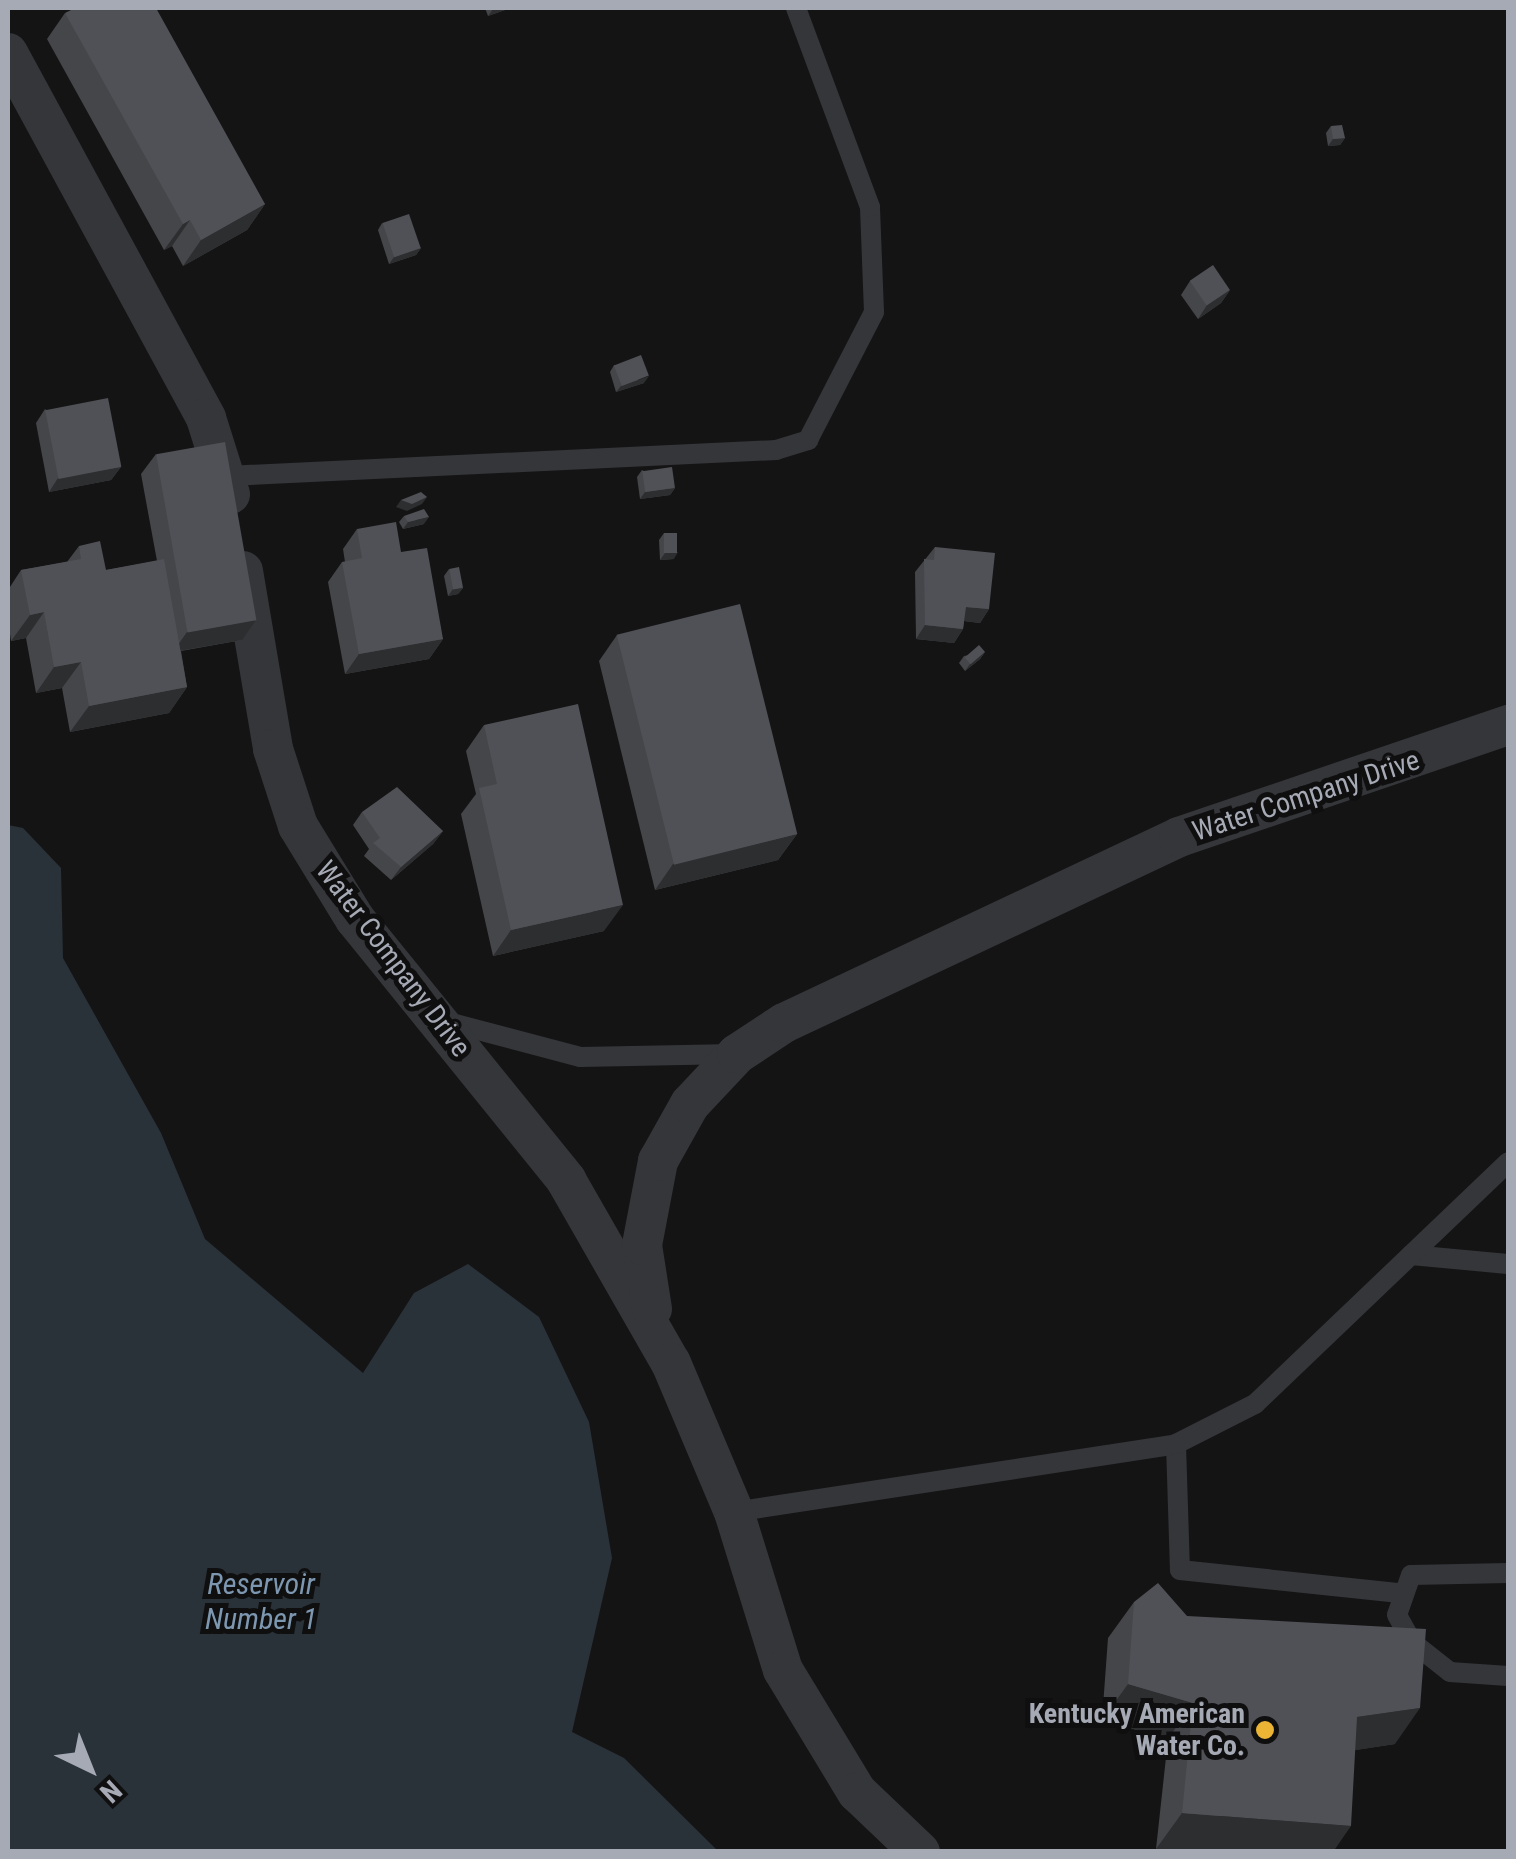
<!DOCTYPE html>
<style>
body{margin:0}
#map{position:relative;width:1516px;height:1859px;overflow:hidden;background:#141415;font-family:"Roboto Condensed",sans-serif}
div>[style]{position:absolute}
.water>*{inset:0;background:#2a3239}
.service>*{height:20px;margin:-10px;padding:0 10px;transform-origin:10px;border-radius:10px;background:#35363a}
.minor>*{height:40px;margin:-20px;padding:0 20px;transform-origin:20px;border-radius:20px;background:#35363a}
.wall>*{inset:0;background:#45464a}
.shaded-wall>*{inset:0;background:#2d2e30}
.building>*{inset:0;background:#505156;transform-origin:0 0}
.dots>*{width:28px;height:28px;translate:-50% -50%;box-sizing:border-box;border:5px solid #0f0f10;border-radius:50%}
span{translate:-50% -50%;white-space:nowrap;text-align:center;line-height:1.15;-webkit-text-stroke:10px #0f0f10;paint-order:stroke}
.street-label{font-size:28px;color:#a6aab5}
.poi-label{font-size:28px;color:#a6aab5;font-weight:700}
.right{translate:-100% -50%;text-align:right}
.water-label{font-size:30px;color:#7d97b0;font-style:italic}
.frame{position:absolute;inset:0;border:10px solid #a6aab5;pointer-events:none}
.north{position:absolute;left:40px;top:1719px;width:100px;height:100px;-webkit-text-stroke:8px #0f0f10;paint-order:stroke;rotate:137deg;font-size:28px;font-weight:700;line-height:40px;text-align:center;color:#a6aab5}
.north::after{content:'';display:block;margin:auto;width:35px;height:45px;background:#a6aab5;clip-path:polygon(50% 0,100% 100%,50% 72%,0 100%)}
</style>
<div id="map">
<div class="water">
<div style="clip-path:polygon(8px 825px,23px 828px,61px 868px,63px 958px,161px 1133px,205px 1239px,363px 1373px,414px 1293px,468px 1264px,539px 1317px,589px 1422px,612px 1558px,572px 1732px,624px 1758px,718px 1851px,8px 1851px)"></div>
</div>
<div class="service">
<div style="left:227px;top:476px;width:550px;rotate:-2.71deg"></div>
<div style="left:776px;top:450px;width:34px;rotate:-17deg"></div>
<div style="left:808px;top:440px;width:144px;rotate:-62.7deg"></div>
<div style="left:874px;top:312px;width:105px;rotate:-92.2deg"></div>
<div style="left:870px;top:207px;width:212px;rotate:-110.4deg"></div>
<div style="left:444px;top:1021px;width:141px;rotate:14.8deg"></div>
<div style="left:580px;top:1057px;width:155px;rotate:-1.1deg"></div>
<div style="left:1411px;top:1255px;width:97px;rotate:5.3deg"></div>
<div style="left:1176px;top:1444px;width:126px;rotate:88.2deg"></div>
<div style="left:1180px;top:1570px;width:221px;rotate:6deg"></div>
<div style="left:734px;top:1512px;width:447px;rotate:-8.7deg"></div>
<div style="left:1176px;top:1444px;width:89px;rotate:-26.9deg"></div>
<div style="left:1255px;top:1404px;width:350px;rotate:-43.7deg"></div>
<div style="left:1508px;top:1573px;width:97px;rotate:178.8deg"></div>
<div style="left:1411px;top:1575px;width:42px;rotate:109.3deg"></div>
<div style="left:1397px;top:1615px;width:31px;rotate:61deg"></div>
<div style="left:1412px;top:1642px;width:48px;rotate:38.3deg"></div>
<div style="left:1450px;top:1672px;width:58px;rotate:3.9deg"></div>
</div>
<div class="minor">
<div style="left:8px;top:53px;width:415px;rotate:61.5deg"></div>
<div style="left:206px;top:418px;width:80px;rotate:72.5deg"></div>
<div style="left:243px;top:571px;width:181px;rotate:80.4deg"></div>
<div style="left:273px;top:749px;width:81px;rotate:72deg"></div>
<div style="left:298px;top:826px;width:109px;rotate:58.5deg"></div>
<div style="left:355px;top:919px;width:336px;rotate:51deg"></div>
<div style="left:566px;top:1180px;width:211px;rotate:60.2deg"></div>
<div style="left:671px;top:1363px;width:162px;rotate:67.1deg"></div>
<div style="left:734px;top:1512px;width:165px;rotate:72.8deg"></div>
<div style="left:783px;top:1670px;width:143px;rotate:58.8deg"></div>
<div style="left:857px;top:1792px;width:87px;rotate:43.6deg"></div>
<div style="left:652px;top:1309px;width:65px;rotate:-98.9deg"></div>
<div style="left:642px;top:1245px;width:86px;rotate:-79.2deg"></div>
<div style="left:658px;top:1161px;width:65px;rotate:-60.7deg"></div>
<div style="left:690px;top:1104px;width:69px;rotate:-46.8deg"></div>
<div style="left:737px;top:1054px;width:56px;rotate:-33.4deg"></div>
<div style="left:784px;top:1023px;width:437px;rotate:-25.2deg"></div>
<div style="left:1179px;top:837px;width:348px;rotate:-18.8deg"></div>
</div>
<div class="wall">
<div style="clip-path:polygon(485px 8px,511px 8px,488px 16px)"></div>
<div style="clip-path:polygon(65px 13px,265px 204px,247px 230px,183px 266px,172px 246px,164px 250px,47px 39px)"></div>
<div style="clip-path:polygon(1331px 126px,1345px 138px,1340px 145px,1328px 146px,1326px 133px)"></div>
<div style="clip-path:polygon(382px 223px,421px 248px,416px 255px,389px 264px,378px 230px)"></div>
<div style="clip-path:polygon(1190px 281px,1230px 290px,1221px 303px,1198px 319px,1181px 295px)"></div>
<div style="clip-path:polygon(614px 365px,644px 383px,616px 392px,610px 372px)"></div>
<div style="clip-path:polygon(45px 409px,121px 467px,111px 480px,49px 492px,36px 423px)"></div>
<div style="clip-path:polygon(156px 454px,242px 640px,181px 651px,187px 687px,169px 713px,70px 732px,62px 688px,36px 693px,26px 638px,11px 641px,8px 620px,8px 590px,21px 570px,67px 562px,79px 546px,106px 570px,157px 561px,141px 474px)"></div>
<div style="clip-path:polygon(642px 470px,675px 488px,670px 495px,640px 499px,637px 477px)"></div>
<div style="clip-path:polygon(404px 516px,424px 524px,403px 529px,399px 522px)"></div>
<div style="clip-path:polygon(357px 529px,401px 552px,443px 639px,429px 659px,345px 674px,328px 582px,342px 562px,345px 562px,343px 549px)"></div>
<div style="clip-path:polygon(664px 533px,674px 559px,660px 560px,659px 540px)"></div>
<div style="clip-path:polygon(935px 547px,989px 609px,980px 623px,964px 621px,963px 629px,954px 643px,916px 639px,915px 572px)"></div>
<div style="clip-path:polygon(449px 569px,463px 588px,458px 594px,448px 596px,444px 576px)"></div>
<div style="clip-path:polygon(617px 635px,797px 834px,778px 860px,655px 890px,599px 661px)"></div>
<div style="clip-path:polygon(985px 652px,980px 659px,965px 671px,959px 663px,964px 656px)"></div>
<div style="clip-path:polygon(484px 725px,604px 931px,493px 956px,461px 814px,476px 794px,466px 751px)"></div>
<div style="clip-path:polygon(362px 812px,443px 831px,433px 844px,391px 880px,364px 856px,369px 849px,353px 825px)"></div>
<div style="clip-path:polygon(1134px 1602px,1187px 1616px,1395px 1744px,1355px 1750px,1156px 1849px,1168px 1739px,1102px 1720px,1108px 1638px)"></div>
</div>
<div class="shaded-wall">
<div style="clip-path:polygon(496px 8px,511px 8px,488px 16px,493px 9px)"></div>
<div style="clip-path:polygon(1345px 138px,1340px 145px,1328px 146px,1333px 139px)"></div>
<div style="clip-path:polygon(265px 204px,247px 230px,183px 266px,201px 240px)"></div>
<div style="clip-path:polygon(190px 220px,172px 246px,164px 250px,183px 224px)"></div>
<div style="clip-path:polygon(421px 248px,416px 255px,389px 264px,394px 257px)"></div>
<div style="clip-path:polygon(1230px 290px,1221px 303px,1198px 319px,1207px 305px)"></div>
<div style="clip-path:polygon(649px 376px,644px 383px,616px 392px,621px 386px)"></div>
<div style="clip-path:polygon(121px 467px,111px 480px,49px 492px,58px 478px)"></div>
<div style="clip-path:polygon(675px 488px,670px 495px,640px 499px,645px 492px)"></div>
<div style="clip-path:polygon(427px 497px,422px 504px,407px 511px,396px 507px,401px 500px)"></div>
<div style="clip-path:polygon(429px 517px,424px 524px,403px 529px,408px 522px)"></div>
<div style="clip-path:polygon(678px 552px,674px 559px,660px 560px,665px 553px)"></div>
<div style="clip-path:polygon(463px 588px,458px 594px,448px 596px,453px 589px)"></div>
<div style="clip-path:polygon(966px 607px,989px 609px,980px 623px,956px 620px)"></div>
<div style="clip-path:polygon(44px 612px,26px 638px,11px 641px,30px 615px)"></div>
<div style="clip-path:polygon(256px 620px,242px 640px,173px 652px,187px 632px)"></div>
<div style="clip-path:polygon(925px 625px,963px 629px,954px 643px,916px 639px)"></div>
<div style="clip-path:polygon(443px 639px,429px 659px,345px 674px,359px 654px)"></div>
<div style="clip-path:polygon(985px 652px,980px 659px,965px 671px,970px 664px)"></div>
<div style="clip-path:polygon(81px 662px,62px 688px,36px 693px,54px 667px)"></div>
<div style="clip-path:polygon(187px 687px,169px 713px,70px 732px,89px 706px)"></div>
<div style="clip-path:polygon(443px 831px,433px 844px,391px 880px,401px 867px)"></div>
<div style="clip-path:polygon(797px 834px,778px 860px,655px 890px,673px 864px)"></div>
<div style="clip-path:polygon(623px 905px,604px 931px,493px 956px,511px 930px)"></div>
<div style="clip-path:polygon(1128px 1684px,1193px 1703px,1168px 1739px,1102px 1720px)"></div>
<div style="clip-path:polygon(1420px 1708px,1395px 1744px,1331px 1754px,1357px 1717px)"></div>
<div style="clip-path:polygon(1182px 1813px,1351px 1826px,1333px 1852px,1184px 1852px,1156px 1849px)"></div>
</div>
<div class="building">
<div style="clip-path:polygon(75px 8px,156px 8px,265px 204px,201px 240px,190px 220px,183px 224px,65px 13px)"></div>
<div style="clip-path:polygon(1342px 125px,1345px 138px,1333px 139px,1331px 126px)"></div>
<div style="left:409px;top:214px;width:36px;height:28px;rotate:71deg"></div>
<div style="left:1213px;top:265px;width:30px;height:28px;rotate:56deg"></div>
<div style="left:641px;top:355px;width:22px;height:29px;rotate:69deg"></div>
<div style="left:108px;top:398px;width:70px;height:64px;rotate:79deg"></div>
<div style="left:225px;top:442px;width:181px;height:70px;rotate:80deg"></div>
<div style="left:672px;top:467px;width:21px;height:30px;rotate:82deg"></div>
<div style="clip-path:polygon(421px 492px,427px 497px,412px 504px,401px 500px)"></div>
<div style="clip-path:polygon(424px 509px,429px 517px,408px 522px,404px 516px)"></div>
<div style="clip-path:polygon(396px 522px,401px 552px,427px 548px,443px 639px,359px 654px,342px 562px,362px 558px,357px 529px)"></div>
<div style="left:664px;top:533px;width:13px;height:20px"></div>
<div style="clip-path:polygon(100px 541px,106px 570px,164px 559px,187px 687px,89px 706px,81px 662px,54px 667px,44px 612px,30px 615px,21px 570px,81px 559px,79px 546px)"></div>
<div style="clip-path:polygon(935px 547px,995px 553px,989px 609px,966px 607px,963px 629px,925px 625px,924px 559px,934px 560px)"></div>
<div style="left:459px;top:567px;width:21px;height:10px;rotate:79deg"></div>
<div style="left:740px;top:604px;width:237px;height:127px;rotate:76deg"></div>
<div style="left:979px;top:645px;width:9px;height:19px;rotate:49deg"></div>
<div style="clip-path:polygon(578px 704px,623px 905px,511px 930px,479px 788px,497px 784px,484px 725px)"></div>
<div style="clip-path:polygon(397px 787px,443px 831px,401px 867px,373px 843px,380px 838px,362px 812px)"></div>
<div style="clip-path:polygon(1158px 1583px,1187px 1616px,1426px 1629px,1420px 1708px,1357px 1717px,1351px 1826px,1182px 1813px,1193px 1703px,1128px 1684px,1134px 1602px)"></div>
</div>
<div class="dots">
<div style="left:1265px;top:1730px;background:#ecb435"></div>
</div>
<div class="street-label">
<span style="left:1306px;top:796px;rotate:-18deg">Water Company Drive</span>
<span style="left:393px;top:959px;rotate:53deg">Water Company Drive</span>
</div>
<div class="poi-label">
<span class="right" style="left:1245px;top:1730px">Kentucky American<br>Water Co.</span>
</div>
<div class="water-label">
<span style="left:261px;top:1601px">Reservoir<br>Number 1</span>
</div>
<div class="frame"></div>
<div class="north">N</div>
</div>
